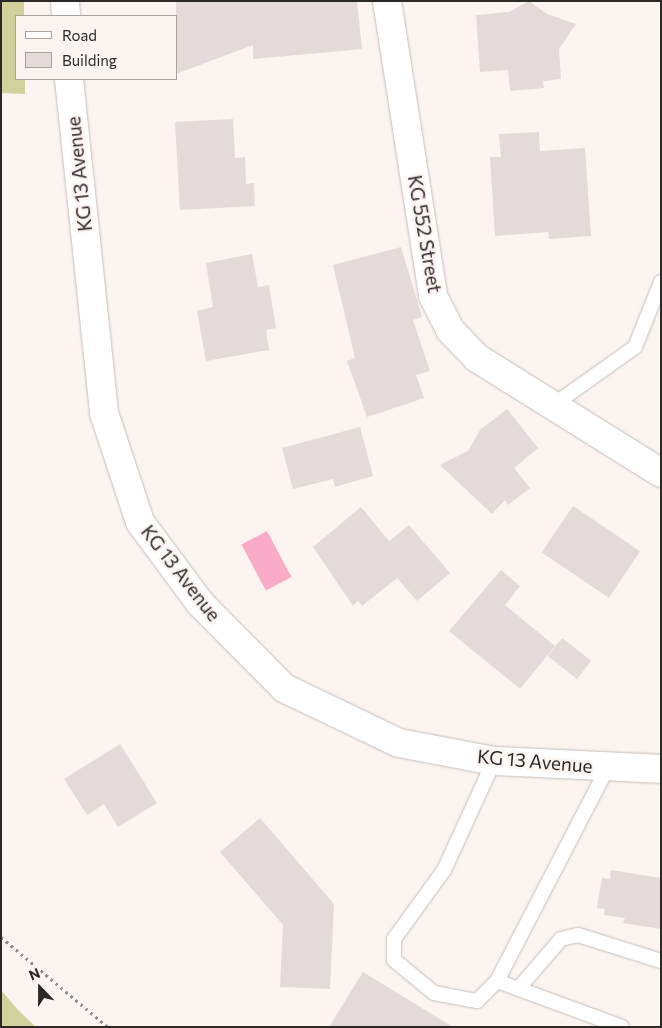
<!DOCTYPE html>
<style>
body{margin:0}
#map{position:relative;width:662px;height:1028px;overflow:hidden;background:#fcf4f0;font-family:Commissioner,sans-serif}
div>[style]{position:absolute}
.green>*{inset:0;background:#d2d19b}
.water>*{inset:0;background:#faabc8;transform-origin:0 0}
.building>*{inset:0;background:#e3dad9;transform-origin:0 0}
.path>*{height:3px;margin-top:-1.5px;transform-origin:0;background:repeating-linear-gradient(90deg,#928c89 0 2.5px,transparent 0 6.5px)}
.roads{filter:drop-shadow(0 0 1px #c5beba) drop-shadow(0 0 1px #c5beba)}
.lane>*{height:14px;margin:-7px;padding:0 7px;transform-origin:7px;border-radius:7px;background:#fff}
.street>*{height:28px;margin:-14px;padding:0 14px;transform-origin:14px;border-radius:14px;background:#fff}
.secondary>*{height:28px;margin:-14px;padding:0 14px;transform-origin:14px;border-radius:14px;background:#fff}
span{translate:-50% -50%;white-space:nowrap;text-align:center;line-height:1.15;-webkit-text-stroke:5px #fcf4f0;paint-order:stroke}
.street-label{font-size:19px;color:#2c2927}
.frame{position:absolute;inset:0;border:2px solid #2c2927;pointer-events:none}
.legend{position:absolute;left:15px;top:15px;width:162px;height:65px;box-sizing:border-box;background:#fcf4f0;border:1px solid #a9a3a0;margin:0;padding:6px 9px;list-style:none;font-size:15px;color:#2c2927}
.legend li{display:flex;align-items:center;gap:10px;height:25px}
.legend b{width:25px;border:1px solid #a9a3a0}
.north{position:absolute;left:15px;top:963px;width:50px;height:50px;-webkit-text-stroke:4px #fcf4f0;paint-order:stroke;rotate:338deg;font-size:14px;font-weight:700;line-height:20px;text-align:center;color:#2c2927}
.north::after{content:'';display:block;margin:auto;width:18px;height:22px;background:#2c2927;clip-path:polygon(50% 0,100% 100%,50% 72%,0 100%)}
</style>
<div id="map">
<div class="green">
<div style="clip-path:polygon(1px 1px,24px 1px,24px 16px,16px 16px,16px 79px,25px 79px,25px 94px,1px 93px)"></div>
<div style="clip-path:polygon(1px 990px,18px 1010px,36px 1027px,1px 1027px)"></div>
</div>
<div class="water">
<div style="left:267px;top:531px;width:52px;height:29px;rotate:62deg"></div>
</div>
<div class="building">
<div style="clip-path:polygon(176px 1px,357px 1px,362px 49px,253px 59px,253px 45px,176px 74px)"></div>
<div style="clip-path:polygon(529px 1px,547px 14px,576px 24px,559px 49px,561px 79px,543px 81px,544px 88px,510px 91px,508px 70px,480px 72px,476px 15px,509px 12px)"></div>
<div style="clip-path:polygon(233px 119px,235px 158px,245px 157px,246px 184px,254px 183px,255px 206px,180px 210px,175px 122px)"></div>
<div style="clip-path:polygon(539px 132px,540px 151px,585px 148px,591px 236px,549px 239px,548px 232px,495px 236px,490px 157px,501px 157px,499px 134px)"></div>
<div style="clip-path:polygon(401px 247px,422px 317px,413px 320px,430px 371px,416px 375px,424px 398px,367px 417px,347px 361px,355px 358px,333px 265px)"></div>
<div style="clip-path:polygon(252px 254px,258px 287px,269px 285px,276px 328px,266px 330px,269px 350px,206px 361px,197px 311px,213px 307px,206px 263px)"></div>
<div style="clip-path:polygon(507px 409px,538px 448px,514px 468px,530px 488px,508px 505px,505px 500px,492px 514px,440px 465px,468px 451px,480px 430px)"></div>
<div style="clip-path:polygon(360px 427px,373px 476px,335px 487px,333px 479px,293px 489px,282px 448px)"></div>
<div style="left:573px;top:506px;width:81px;height:56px;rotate:34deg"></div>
<div style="clip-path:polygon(361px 507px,389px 541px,409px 525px,450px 573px,417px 601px,397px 578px,362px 606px,358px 601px,353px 606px,313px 547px)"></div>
<div style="clip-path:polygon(501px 570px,520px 586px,505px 605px,555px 646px,520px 689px,449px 631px)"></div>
<div style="left:562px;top:638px;width:37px;height:23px;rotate:38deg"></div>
<div style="clip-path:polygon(120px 744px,157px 803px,118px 827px,104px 804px,87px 815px,64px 779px)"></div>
<div style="clip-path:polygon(260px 818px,334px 904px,330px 989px,280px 987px,283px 925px,220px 852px)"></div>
<div style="clip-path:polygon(611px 870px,661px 878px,661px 929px,623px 923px,625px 918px,604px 915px,605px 909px,597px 908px,602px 878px,610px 879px)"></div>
<div style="clip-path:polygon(363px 972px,453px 1027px,329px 1027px)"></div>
</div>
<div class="path">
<div style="left:1px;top:937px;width:140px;rotate:40.1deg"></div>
</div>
<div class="roads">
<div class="lane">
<div style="left:552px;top:406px;width:102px;rotate:-35.4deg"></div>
<div style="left:635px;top:347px;width:70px;rotate:-68.2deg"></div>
<div style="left:494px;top:761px;width:120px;rotate:114.6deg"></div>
<div style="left:444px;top:870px;width:85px;rotate:125.9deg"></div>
<div style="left:394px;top:939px;width:21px;rotate:90deg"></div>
<div style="left:394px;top:960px;width:52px;rotate:39.5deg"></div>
<div style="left:434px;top:993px;width:44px;rotate:10.5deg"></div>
<div style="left:477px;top:1001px;width:28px;rotate:-45deg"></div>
<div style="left:497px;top:981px;width:241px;rotate:-62.6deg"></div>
<div style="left:497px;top:981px;width:133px;rotate:20.2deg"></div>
<div style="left:518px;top:989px;width:66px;rotate:-49.3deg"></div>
<div style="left:561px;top:939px;width:17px;rotate:-13deg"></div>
<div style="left:578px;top:935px;width:87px;rotate:17.4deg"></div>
</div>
<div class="street">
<div style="left:387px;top:1px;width:299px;rotate:81.1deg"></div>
<div style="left:433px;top:296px;width:38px;rotate:63deg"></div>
<div style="left:450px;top:330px;width:39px;rotate:46deg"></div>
<div style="left:477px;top:358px;width:217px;rotate:32deg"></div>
</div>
<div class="secondary">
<div style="left:65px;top:1px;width:15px;rotate:86deg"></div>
<div style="left:69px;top:79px;width:336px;rotate:84deg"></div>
<div style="left:104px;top:413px;width:115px;rotate:71.7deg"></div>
<div style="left:140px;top:522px;width:101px;rotate:53.5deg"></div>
<div style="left:200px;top:603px;width:120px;rotate:45.3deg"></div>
<div style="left:284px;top:688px;width:127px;rotate:25.6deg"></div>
<div style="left:399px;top:743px;width:97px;rotate:10.7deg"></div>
<div style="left:494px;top:761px;width:167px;rotate:2.7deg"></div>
</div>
</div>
<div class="street-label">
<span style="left:79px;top:174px;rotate:-96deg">KG 13 Avenue</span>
<span style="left:425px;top:234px;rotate:80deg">KG 552 Street</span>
<span style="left:181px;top:573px;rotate:52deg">KG 13 Avenue</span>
<span style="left:535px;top:761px;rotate:5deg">KG 13 Avenue</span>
</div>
<div class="frame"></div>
<ul class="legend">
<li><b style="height:6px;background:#fff"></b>Road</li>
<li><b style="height:14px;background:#e3dad9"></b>Building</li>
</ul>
<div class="north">N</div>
</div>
